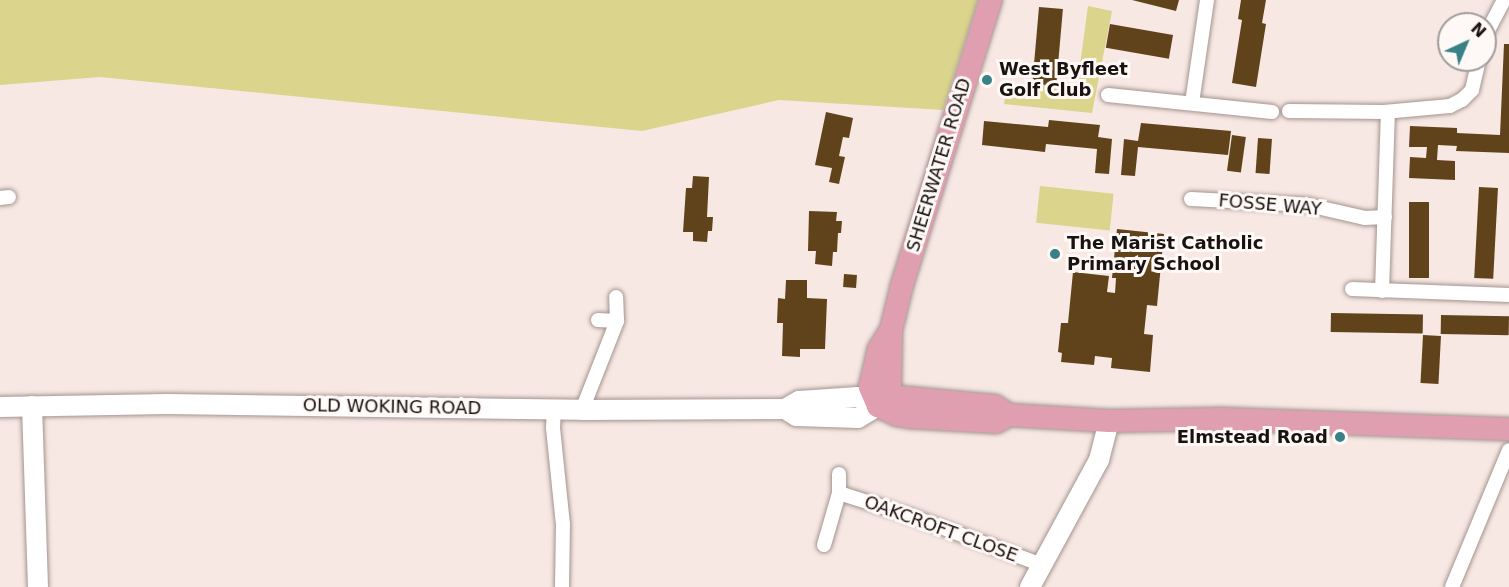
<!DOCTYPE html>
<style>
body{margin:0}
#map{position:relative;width:1509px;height:587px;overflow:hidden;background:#f8e8e3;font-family:"DejaVu Sans",sans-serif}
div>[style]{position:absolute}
.green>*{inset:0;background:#dad48d;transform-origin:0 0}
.building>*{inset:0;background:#61431b;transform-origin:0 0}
.roads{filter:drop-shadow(0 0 2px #a39490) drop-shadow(0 0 2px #a39490)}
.street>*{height:14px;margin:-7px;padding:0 7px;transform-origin:7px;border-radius:7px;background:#fff}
.secondary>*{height:20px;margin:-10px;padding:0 10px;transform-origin:10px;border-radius:10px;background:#fff}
.primary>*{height:22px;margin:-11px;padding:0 11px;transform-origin:11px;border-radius:11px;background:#e09fb0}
.dots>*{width:16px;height:16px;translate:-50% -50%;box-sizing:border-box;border:3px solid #fef8f6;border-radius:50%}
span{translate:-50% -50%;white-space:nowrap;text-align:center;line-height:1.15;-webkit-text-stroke:6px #fef8f6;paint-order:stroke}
.poi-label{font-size:18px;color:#181311;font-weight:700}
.left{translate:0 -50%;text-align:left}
.right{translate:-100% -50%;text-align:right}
.street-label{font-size:18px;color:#181311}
.north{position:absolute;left:1437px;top:12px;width:60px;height:60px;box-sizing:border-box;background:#fef8f6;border:2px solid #a29c9a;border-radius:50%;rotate:44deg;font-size:16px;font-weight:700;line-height:24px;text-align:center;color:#181311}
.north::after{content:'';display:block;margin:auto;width:21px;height:27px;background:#388186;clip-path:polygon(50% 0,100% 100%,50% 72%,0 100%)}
</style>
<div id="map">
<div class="green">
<div style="clip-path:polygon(0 0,978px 0,943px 110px,779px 100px,642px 131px,100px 77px,0 85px)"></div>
<div style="clip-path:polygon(1088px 6px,1112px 11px,1092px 113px,1004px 104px,1007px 83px,1077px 87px)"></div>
<div style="left:1040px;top:186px;width:74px;height:37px;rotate:6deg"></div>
</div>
<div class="building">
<div style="clip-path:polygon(1132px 0,1179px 0,1176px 11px)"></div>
<div style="clip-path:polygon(1241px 0,1266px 0,1262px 23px,1266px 24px,1256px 87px,1232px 83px,1242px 20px,1238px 19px)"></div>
<div style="left:1039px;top:7px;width:24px;height:77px;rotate:5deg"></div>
<div style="left:1110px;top:24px;width:64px;height:24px;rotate:10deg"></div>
<div style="clip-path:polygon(1504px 44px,1509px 44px,1509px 153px,1456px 151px,1457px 146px,1438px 145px,1437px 160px,1455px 161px,1455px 180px,1409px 178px,1410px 157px,1426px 158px,1427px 147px,1409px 147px,1410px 126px,1457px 128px,1457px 133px,1500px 135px)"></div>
<div style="clip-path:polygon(826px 112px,853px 118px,849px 138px,843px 137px,839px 156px,845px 157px,839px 184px,829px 182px,832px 168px,815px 165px)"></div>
<div style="clip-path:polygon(1049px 120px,1100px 125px,1098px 137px,1112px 139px,1109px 174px,1095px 173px,1097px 149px,1046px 144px,1045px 152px,982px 145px,984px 121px,1048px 127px)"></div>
<div style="clip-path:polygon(1141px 123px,1231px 131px,1228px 155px,1138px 147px,1135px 176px,1121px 175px,1124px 139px,1138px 141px)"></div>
<div style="left:1232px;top:135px;width:14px;height:36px;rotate:8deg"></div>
<div style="left:1258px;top:138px;width:14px;height:35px;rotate:4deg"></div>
<div style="clip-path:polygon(693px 176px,709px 177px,707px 217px,713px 217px,712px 231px,708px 231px,707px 242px,693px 241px,693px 232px,683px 232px,686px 188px,692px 188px)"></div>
<div style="left:1479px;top:187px;width:19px;height:91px;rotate:3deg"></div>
<div style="left:1409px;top:202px;width:20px;height:76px"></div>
<div style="clip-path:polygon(809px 211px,837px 212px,836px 221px,842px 221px,841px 233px,838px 233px,837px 252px,833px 252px,832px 266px,815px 264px,816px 251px,808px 251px)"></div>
<div style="clip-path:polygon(1117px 229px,1164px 234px,1157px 306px,1147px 305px,1144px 334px,1153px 335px,1150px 372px,1111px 368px,1112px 358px,1095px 356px,1094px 365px,1061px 362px,1062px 353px,1058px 352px,1061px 323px,1068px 323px,1073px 272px,1109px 276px,1107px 292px,1115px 293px,1116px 278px,1112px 278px)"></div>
<div style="left:844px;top:274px;width:13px;height:13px;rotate:4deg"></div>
<div style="clip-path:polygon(786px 280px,807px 280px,807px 298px,827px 299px,825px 349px,800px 349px,800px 357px,782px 356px,783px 323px,777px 323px,778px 298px,785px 299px)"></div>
<div style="left:1331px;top:313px;width:92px;height:19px;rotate:1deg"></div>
<div style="left:1441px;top:315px;width:68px;height:19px;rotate:1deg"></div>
<div style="left:1423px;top:335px;width:18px;height:48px;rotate:3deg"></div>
</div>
<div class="roads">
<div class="street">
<div style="left:1485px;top:36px;width:41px;rotate:-62.2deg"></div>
<div style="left:1108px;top:95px;width:165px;rotate:5.9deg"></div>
<div style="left:1192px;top:103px;width:104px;rotate:-81.7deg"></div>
<div style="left:1289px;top:111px;width:95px;rotate:0.6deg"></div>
<div style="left:1384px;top:112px;width:66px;rotate:-5.2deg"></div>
<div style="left:1450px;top:106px;width:13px;rotate:-27deg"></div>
<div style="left:1462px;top:100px;width:14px;rotate:-45deg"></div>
<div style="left:1472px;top:90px;width:31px;rotate:-77deg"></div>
<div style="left:0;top:198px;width:9px;rotate:-6deg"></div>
<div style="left:1191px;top:199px;width:117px;rotate:2.9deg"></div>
<div style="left:1308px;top:205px;width:58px;rotate:12.8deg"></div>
<div style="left:1365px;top:218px;width:20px;rotate:-3deg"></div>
<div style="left:1352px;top:289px;width:157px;rotate:2.2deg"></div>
<div style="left:1382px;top:291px;width:179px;rotate:-88.1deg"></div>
<div style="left:598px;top:320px;width:19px;rotate:3deg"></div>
<div style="left:554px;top:409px;width:19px;rotate:93deg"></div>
<div style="left:553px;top:428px;width:97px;rotate:84.1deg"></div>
<div style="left:563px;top:524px;width:63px;rotate:90.9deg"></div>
<div style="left:582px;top:410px;width:96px;rotate:-68.5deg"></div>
<div style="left:617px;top:321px;width:24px;rotate:-92deg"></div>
<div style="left:839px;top:493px;width:76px;rotate:17.7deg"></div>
<div style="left:911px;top:516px;width:140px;rotate:20.5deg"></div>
<div style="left:824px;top:545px;width:54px;rotate:-73.9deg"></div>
<div style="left:839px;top:493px;width:19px;rotate:-90deg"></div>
<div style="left:1452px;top:587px;width:148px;rotate:-67.4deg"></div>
</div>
<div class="secondary">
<div style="left:32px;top:406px;width:181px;rotate:88.1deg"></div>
<div style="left:0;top:407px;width:167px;rotate:-1deg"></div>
<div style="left:167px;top:404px;width:415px;rotate:0.8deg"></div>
<div style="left:582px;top:410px;width:203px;rotate:-0.3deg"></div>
<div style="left:785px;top:409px;width:16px;rotate:-30deg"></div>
<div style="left:799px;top:401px;width:59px;rotate:-3.9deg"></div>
<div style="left:858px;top:397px;width:22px;rotate:24deg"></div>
<div style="left:785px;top:409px;width:13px;rotate:32deg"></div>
<div style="left:796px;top:416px;width:62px;rotate:1.8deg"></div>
<div style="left:858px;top:418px;width:23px;rotate:-31deg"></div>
<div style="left:1030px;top:587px;width:145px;rotate:-61.5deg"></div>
<div style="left:1099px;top:460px;width:40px;rotate:-75.6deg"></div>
</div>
<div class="primary">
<div style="left:878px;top:406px;width:21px;rotate:25deg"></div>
<div style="left:897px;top:415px;width:12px;rotate:9deg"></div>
<div style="left:909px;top:417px;width:87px;rotate:3.3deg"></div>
<div style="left:996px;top:422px;width:15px;rotate:-28deg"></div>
<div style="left:1009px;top:415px;width:100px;rotate:3.4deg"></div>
<div style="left:1109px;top:421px;width:111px;rotate:-1deg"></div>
<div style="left:1220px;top:419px;width:289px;rotate:2deg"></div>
<div style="left:878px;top:406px;width:21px;rotate:-113deg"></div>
<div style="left:870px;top:387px;width:39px;rotate:-77deg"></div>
<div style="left:879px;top:349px;width:22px;rotate:-58deg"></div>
<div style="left:891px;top:330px;width:46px;rotate:-76.3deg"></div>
<div style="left:902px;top:285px;width:299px;rotate:-72.7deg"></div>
<div style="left:878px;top:406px;width:22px;rotate:-24deg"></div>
<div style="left:898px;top:397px;width:97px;rotate:5.3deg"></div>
<div style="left:995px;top:406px;width:17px;rotate:33deg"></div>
<div style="left:878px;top:406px;width:22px;rotate:-56deg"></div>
<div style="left:890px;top:388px;width:54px;rotate:-88.9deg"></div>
</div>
</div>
<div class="dots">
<div style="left:987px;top:80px;background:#388186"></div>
<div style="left:1055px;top:254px;background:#388186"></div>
<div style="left:1340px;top:437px;background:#388186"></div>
</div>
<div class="poi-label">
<span class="left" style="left:999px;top:80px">West Byfleet<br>Golf Club</span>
<span class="left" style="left:1067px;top:254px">The Marist Catholic<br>Primary School</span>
<span class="right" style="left:1328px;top:437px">Elmstead Road</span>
</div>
<div class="street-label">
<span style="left:939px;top:165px;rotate:-73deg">SHEERWATER ROAD</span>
<span style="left:1270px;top:205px;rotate:5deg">FOSSE WAY</span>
<span style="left:392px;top:407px;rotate:1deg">OLD WOKING ROAD</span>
<span style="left:941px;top:529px;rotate:20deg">OAKCROFT CLOSE</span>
</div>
<div class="north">N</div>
</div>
